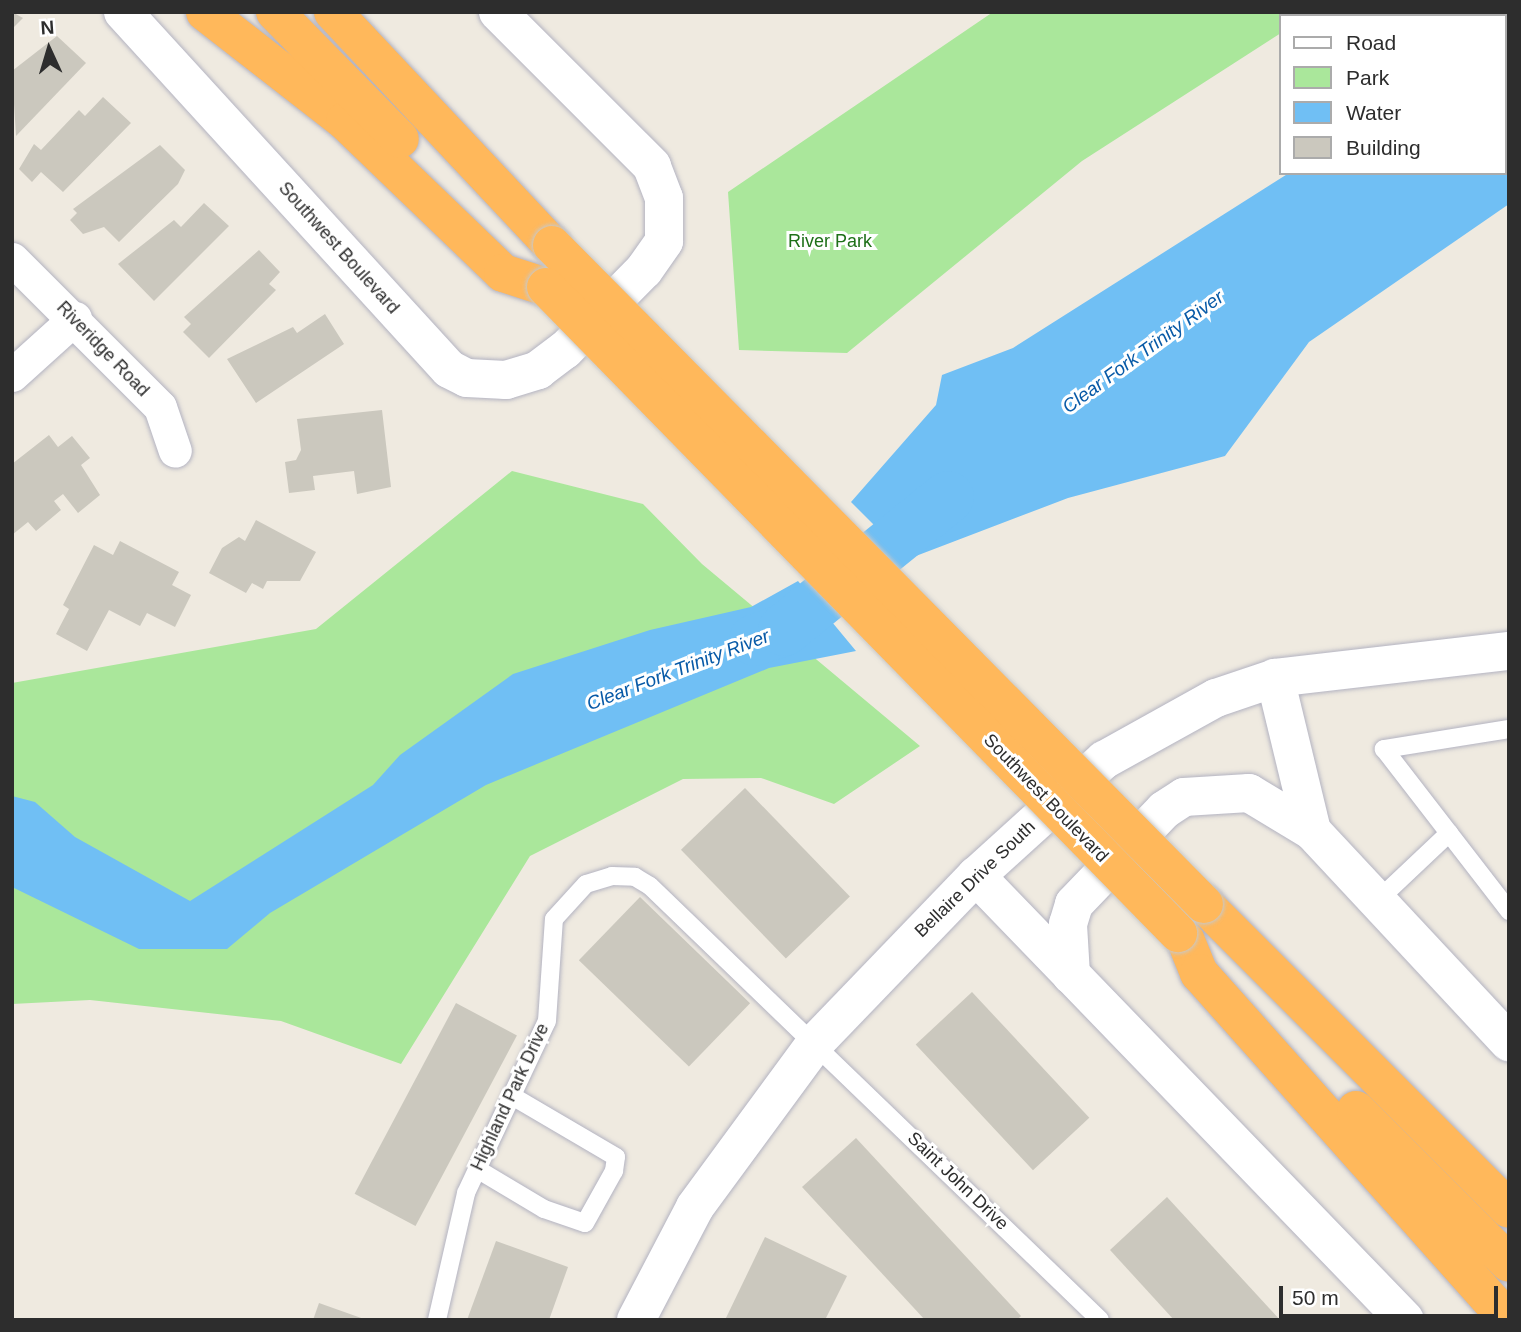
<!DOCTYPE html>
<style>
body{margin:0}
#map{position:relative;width:1521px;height:1332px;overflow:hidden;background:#efeae0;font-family:Arial,sans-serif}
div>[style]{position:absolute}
.green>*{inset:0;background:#aae79b}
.water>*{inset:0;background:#70bff4}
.river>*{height:52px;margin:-26px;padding:0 26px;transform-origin:26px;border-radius:26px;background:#70bff4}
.building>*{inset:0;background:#cbc8be;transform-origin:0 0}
.roads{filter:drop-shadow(0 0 2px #b3b3c1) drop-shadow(0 0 2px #b3b3c1)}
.lane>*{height:18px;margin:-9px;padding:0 9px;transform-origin:9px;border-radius:9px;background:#fff}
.street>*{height:33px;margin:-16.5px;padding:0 16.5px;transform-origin:16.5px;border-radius:16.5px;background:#fff}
.secondary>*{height:38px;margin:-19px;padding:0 19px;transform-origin:19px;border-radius:19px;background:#fff}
.highway>*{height:38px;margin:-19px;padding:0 19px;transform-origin:19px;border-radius:19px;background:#ffb85b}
.bridges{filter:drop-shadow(0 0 2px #c8c8c8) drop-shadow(0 0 2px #c8c8c8)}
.highway-bridge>*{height:38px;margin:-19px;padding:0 19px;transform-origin:19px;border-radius:19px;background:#ffb85b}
span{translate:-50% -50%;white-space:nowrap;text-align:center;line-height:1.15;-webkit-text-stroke:6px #fff;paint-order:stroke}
.park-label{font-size:18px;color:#1e7018}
.street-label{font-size:18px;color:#2d2d2d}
.water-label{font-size:19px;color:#085aa7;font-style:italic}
.frame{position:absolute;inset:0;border:14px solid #2d2d2d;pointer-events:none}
.legend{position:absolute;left:1279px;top:14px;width:228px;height:161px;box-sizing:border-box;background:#fff;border:2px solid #ababab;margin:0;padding:9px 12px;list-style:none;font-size:21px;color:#2d2d2d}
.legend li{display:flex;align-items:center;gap:14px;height:35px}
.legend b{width:35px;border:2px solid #ababab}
.north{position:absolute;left:14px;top:14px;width:70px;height:70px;-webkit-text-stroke:5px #fff;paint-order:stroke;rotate:356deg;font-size:19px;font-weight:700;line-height:28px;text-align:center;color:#2d2d2d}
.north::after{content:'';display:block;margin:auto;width:24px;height:32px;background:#2d2d2d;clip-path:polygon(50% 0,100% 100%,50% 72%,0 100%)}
.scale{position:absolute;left:1279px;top:1286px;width:219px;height:32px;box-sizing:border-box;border:4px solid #2d2d2d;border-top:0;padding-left:9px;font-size:21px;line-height:24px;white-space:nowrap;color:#2d2d2d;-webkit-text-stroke:5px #fff;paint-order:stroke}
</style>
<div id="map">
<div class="green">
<div style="clip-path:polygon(993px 12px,1313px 12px,1281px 16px,1281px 33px,1082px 161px,847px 353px,739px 350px,728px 192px)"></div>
<div style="clip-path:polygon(512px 471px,643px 504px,702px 564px,920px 746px,834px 804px,761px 778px,683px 779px,530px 856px,401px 1064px,281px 1021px,90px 1000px,12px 1004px,12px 683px,316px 629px)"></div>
</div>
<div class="water">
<div style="clip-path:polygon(1432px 12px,1509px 12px,1509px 204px,1309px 342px,1225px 456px,1068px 498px,908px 559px,851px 502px,936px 405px,942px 375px,1013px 348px,1289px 173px,1505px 173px,1505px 16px,1427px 16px)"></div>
<div style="clip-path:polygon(798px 581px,856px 651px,769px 668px,486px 785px,270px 913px,227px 949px,139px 949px,12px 887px,12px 796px,35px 802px,75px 837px,190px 901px,373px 785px,400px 755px,513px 674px,650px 630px,751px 607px)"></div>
</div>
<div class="river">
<div style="left:755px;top:640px;width:31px;rotate:-19deg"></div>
<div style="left:784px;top:630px;width:211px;rotate:-39deg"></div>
</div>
<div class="building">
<div style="clip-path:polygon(12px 12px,23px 18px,12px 29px)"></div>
<div style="clip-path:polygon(57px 36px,86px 63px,16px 136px,12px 71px)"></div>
<div style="clip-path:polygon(103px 97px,131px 123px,63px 192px,41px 172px,32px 182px,19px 169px,34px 144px,41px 150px,79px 110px,85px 116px)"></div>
<div style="clip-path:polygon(160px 145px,185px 170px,178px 184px,119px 242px,104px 227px,83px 234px,70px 220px,77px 213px,73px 209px)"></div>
<div style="clip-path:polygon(204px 203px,229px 226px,154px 301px,118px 264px,174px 220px,181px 227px)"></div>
<div style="clip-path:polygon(259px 250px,280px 272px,269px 284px,276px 290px,209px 358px,183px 332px,191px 324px,184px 317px)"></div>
<div style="clip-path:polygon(325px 314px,344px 344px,256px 403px,227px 359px,293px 327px,297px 333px)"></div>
<div style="clip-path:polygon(382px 410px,391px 487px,357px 494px,354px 471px,313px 476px,315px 490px,289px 493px,285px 462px,296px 460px,301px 450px,297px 419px)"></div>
<div style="clip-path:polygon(49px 435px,58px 447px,72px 436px,90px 458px,81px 465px,100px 495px,78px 513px,63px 494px,54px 501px,61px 510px,36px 531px,28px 522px,12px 535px,12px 464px)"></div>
<div style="clip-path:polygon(256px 520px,316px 552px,300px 581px,267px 581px,263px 589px,252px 583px,246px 593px,209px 573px,222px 548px,239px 537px,245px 541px)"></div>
<div style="clip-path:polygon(120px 541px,179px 572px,172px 585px,191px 595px,175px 627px,147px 613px,140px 626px,109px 610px,87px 651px,56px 634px,69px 609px,63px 605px,94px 545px,113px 555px)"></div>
<div style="left:745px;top:788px;width:151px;height:89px;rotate:46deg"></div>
<div style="left:640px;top:897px;width:153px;height:88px;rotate:44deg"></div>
<div style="left:972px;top:992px;width:172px;height:77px;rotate:47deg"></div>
<div style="left:456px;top:1003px;width:69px;height:216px;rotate:28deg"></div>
<div style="clip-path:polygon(856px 1138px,1021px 1316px,1017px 1320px,925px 1320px,802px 1187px)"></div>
<div style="clip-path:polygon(1167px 1197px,1280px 1320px,1174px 1320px,1110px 1250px)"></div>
<div style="clip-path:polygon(765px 1237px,847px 1276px,825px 1320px,725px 1320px)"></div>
<div style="clip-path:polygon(496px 1241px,568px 1267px,549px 1320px,467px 1320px)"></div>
<div style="clip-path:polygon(319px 1303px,364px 1319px,364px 1320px,313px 1320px)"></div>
</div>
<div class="roads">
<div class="lane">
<div style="left:1509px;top:729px;width:127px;rotate:170.9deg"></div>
<div style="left:1384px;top:749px;width:205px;rotate:52.3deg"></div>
<div style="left:1375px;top:903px;width:102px;rotate:-43.4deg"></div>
<div style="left:477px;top:1169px;width:78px;rotate:30.8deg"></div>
<div style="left:544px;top:1209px;width:43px;rotate:18.9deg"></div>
<div style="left:585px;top:1223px;width:60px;rotate:-60.9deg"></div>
<div style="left:614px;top:1171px;width:14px;rotate:-82deg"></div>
<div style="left:616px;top:1157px;width:121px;rotate:-149.6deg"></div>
<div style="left:437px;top:1320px;width:130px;rotate:-77.1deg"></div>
<div style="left:466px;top:1193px;width:190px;rotate:-64.8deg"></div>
<div style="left:547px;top:1021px;width:102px;rotate:-86.1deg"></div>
<div style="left:554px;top:919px;width:47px;rotate:-47.6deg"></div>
<div style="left:586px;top:884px;width:27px;rotate:-17deg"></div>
<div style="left:612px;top:876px;width:23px;rotate:2deg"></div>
<div style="left:635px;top:877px;width:17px;rotate:31deg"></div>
<div style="left:650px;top:886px;width:625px;rotate:43.96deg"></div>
</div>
<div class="street">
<div style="left:12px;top:259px;width:209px;rotate:45deg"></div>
<div style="left:160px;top:407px;width:46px;rotate:71.2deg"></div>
<div style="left:12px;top:375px;width:85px;rotate:-42.1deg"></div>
</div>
<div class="secondary">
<div style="left:123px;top:12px;width:483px;rotate:47.6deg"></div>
<div style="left:449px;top:369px;width:20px;rotate:27deg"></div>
<div style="left:467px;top:378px;width:39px;rotate:3deg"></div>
<div style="left:506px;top:380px;width:34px;rotate:-17deg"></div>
<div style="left:538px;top:370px;width:34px;rotate:-37deg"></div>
<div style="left:565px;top:350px;width:112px;rotate:-45.4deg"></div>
<div style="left:644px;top:270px;width:35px;rotate:-55deg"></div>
<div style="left:664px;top:241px;width:43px;rotate:-90deg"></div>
<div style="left:664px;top:198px;width:34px;rotate:-111deg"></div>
<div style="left:652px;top:166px;width:218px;rotate:-135deg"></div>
<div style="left:1275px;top:678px;width:157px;rotate:76.4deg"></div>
<div style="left:1312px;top:831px;width:289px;rotate:47deg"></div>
<div style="left:976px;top:876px;width:617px;rotate:45.98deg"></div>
<div style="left:1071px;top:975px;width:51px;rotate:-93.4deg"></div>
<div style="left:1068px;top:924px;width:21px;rotate:-73deg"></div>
<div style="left:1074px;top:904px;width:130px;rotate:-46.2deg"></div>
<div style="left:1164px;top:810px;width:24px;rotate:-33deg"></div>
<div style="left:1184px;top:797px;width:65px;rotate:-3.5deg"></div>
<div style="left:1249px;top:793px;width:74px;rotate:31.1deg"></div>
<div style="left:636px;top:1320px;width:127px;rotate:-62.4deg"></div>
<div style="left:695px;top:1207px;width:205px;rotate:-53.7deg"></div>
<div style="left:816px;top:1042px;width:231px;rotate:-46.1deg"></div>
<div style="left:976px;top:876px;width:173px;rotate:-42.2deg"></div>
<div style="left:1104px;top:760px;width:128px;rotate:-29deg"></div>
<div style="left:1216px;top:698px;width:62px;rotate:-18.7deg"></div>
<div style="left:1275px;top:678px;width:236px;rotate:-6.6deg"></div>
</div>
<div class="highway">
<div style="left:205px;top:12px;width:177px;rotate:37.9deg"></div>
<div style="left:345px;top:121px;width:219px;rotate:43.9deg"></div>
<div style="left:503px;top:273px;width:45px;rotate:18deg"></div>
<div style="left:275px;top:12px;width:178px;rotate:45.5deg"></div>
<div style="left:333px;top:12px;width:320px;rotate:46.8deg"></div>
<div style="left:1204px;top:904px;width:431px;rotate:45deg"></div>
<div style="left:1186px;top:941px;width:35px;rotate:68deg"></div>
<div style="left:1199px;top:973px;width:465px;rotate:48.3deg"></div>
<div style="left:1356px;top:1110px;width:216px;rotate:45deg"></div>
</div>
</div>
<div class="bridges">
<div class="highway-bridge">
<div style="left:552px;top:245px;width:927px;rotate:45.31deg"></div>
<div style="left:546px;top:287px;width:904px;rotate:45.63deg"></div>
</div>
</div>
<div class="park-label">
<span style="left:830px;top:241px">River Park</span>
</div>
<div class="street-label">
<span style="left:339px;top:248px;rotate:48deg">Southwest Boulevard</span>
<span style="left:103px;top:349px;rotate:46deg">Riveridge Road</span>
<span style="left:1046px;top:798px;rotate:46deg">Southwest Boulevard</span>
<span style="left:975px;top:879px;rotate:-44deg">Bellaire Drive South</span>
<span style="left:510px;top:1097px;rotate:-65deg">Highland Park Drive</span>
<span style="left:958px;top:1181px;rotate:44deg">Saint John Drive</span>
</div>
<div class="water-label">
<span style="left:1143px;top:352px;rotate:-36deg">Clear Fork Trinity River</span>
<span style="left:678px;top:670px;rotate:-21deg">Clear Fork Trinity River</span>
</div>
<div class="frame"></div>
<ul class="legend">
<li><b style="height:9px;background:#fff"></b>Road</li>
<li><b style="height:19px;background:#aae79b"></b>Park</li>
<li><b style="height:19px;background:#70bff4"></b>Water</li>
<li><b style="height:19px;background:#cbc8be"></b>Building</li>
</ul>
<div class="north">N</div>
<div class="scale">50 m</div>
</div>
